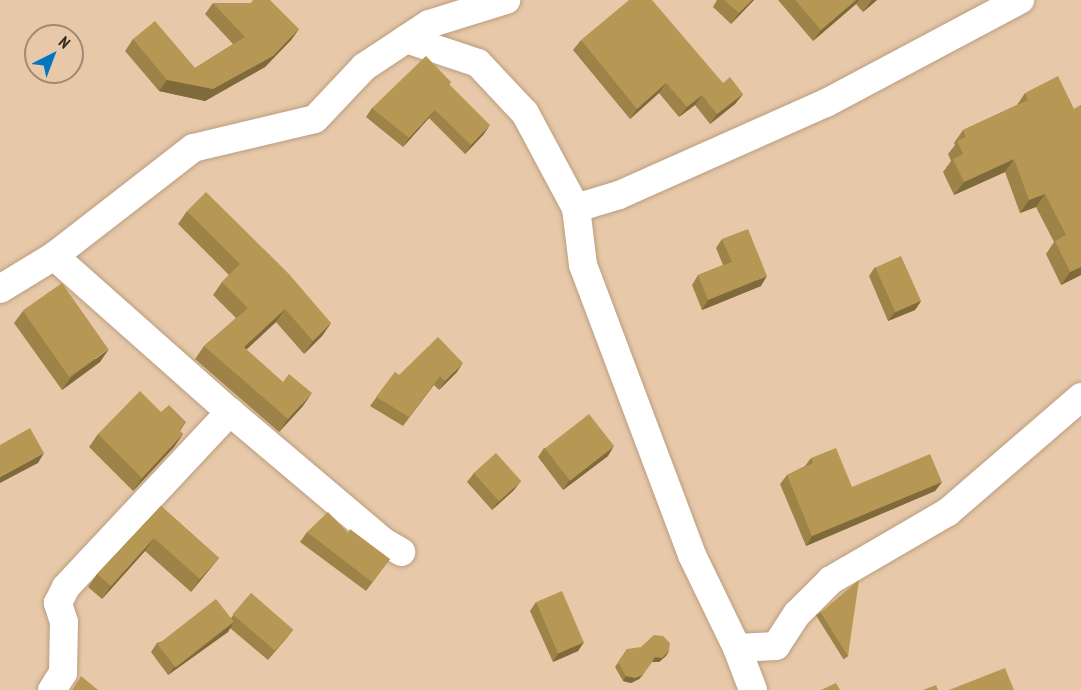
<!DOCTYPE html>
<style>
body{margin:0}
#map{position:relative;width:1081px;height:690px;overflow:hidden;background:#e7c9aa;font-family:"PT Sans Narrow",sans-serif}
div>[style]{position:absolute}
.roads{filter:drop-shadow(0 0 2px #ba9c7f) drop-shadow(0 0 2px #ba9c7f)}
.street>*{height:28px;margin:-14px;padding:0 14px;transform-origin:14px;border-radius:14px;background:#fff}
.wall>*{inset:0;background:#9d8348;transform-origin:0 0}
.shaded-wall>*{inset:0;background:#7f6a3b}
.building>*{inset:0;background:#b69854;transform-origin:0 0}
span{translate:-50% -50%;white-space:nowrap;text-align:center;line-height:1.15;-webkit-text-stroke:6px #e7c9aa;paint-order:stroke}
.north{position:absolute;left:24px;top:24px;width:60px;height:60px;box-sizing:border-box;background:#e7c9aa;border:2px solid #a08972;border-radius:50%;rotate:42deg;font-size:16px;font-weight:700;line-height:24px;text-align:center;color:#362a1e}
.north::after{content:'';display:block;margin:auto;width:21px;height:27px;background:#0376c0;clip-path:polygon(50% 0,100% 100%,50% 72%,0 100%)}
</style>
<div id="map">
<div class="roads">
<div class="street">
<div style="left:406px;top:39px;width:76px;rotate:18.4deg"></div>
<div style="left:478px;top:63px;width:69px;rotate:46.8deg"></div>
<div style="left:525px;top:113px;width:108px;rotate:61.8deg"></div>
<div style="left:576px;top:208px;width:57px;rotate:83deg"></div>
<div style="left:583px;top:265px;width:310px;rotate:69.4deg"></div>
<div style="left:692px;top:555px;width:103px;rotate:64.2deg"></div>
<div style="left:737px;top:648px;width:45px;rotate:69.1deg"></div>
<div style="left:576px;top:208px;width:45px;rotate:-16.8deg"></div>
<div style="left:619px;top:195px;width:227px;rotate:-24deg"></div>
<div style="left:826px;top:103px;width:220px;rotate:-28deg"></div>
<div style="left:54px;top:256px;width:235px;rotate:41.6deg"></div>
<div style="left:230px;top:412px;width:202px;rotate:40.2deg"></div>
<div style="left:384px;top:542px;width:20px;rotate:30deg"></div>
<div style="left:0;top:289px;width:63px;rotate:-31.4deg"></div>
<div style="left:54px;top:256px;width:176px;rotate:-37.8deg"></div>
<div style="left:193px;top:148px;width:125px;rotate:-13.4deg"></div>
<div style="left:315px;top:119px;width:71px;rotate:-46.7deg"></div>
<div style="left:364px;top:67px;width:78px;rotate:-33.5deg"></div>
<div style="left:429px;top:24px;width:81px;rotate:-17.3deg"></div>
<div style="left:737px;top:648px;width:39px;rotate:-3deg"></div>
<div style="left:776px;top:646px;width:38px;rotate:-57deg"></div>
<div style="left:797px;top:614px;width:48px;rotate:-45deg"></div>
<div style="left:831px;top:580px;width:135px;rotate:-30.2deg"></div>
<div style="left:948px;top:512px;width:176px;rotate:-40.8deg"></div>
<div style="left:52px;top:690px;width:20px;rotate:-57deg"></div>
<div style="left:63px;top:673px;width:51px;rotate:-88.9deg"></div>
<div style="left:64px;top:622px;width:20px;rotate:-108deg"></div>
<div style="left:58px;top:603px;width:18px;rotate:-63deg"></div>
<div style="left:66px;top:587px;width:240px;rotate:-46.9deg"></div>
</div>
</div>
<div class="wall">
<div style="clip-path:polygon(717px 0,754px 0,731px 24px,713px 7px)"></div>
<div style="clip-path:polygon(778px 0,877px 0,863px 12px,856px 4px,813px 41px)"></div>
<div style="clip-path:polygon(213px 3px,299px 29px,291px 40px,265px 67px,205px 101px,159px 91px,125px 51px,133px 39px,195px 68px,233px 44px,205px 14px)"></div>
<div style="clip-path:polygon(581px 40px,723px 83px,743px 94px,735px 104px,710px 124px,695px 105px,679px 117px,659px 93px,630px 119px,573px 50px)"></div>
<div style="clip-path:polygon(451px 82px,449px 85px,484px 134px,465px 154px,429px 118px,403px 147px,366px 117px,372px 108px)"></div>
<div style="clip-path:polygon(1025px 93px,1074px 109px,1081px 105px,1081px 275px,1061px 285px,1046px 254px,1054px 242px,1036px 207px,1020px 213px,1005px 172px,954px 195px,943px 172px,951px 161px,948px 154px,955px 145px,954px 143px,963px 130px,1017px 105px)"></div>
<div style="clip-path:polygon(187px 211px,331px 323px,322px 336px,304px 354px,276px 322px,246px 350px,303px 406px,279px 432px,195px 359px,204px 346px,236px 318px,213px 295px,222px 282px,229px 275px,178px 224px)"></div>
<div style="clip-path:polygon(722px 239px,761px 286px,702px 310px,692px 285px,698px 275px,723px 265px,716px 248px)"></div>
<div style="clip-path:polygon(875px 267px,921px 301px,915px 310px,888px 321px,869px 276px)"></div>
<div style="clip-path:polygon(23px 311px,100px 362px,62px 390px,14px 323px)"></div>
<div style="clip-path:polygon(395px 372px,399px 375px,457px 372px,439px 390px,434px 385px,403px 426px,370px 406px)"></div>
<div style="clip-path:polygon(161px 412px,186px 422px,180px 431px,183px 434px,174px 447px,133px 491px,89px 447px,98px 434px)"></div>
<div style="clip-path:polygon(544px 448px,608px 456px,563px 490px,538px 457px)"></div>
<div style="clip-path:polygon(811px 458px,852px 487px,942px 482px,935px 491px,806px 546px,780px 484px,787px 475px,805px 466px)"></div>
<div style="clip-path:polygon(474px 473px,514px 490px,492px 510px,467px 482px)"></div>
<div style="clip-path:polygon(161px 506px,219px 558px,209px 570px,191px 592px,145px 551px,102px 599px,88px 587px,97px 574px)"></div>
<div style="clip-path:polygon(307px 532px,390px 559px,366px 591px,300px 542px)"></div>
<div style="clip-path:polygon(251px 593px,293px 630px,286px 639px,268px 660px,230px 628px,228px 632px,168px 675px,151px 652px,157px 643px,231px 618px)"></div>
<div style="clip-path:polygon(536px 602px,584px 642px,578px 651px,553px 662px,530px 611px)"></div>
<div style="left:821px;top:612px;width:52px;height:6px;rotate:58deg"></div>
<div style="clip-path:polygon(627px 649px,669px 651px,666px 656px,659px 662px,652px 662px,639px 679px,631px 683px,623px 681px,615px 667px)"></div>
</div>
<div class="shaded-wall">
<div style="clip-path:polygon(752px 0,754px 0,731px 24px,739px 13px)"></div>
<div style="clip-path:polygon(856px 0,859px 0,856px 4px,813px 41px,821px 30px)"></div>
<div style="clip-path:polygon(872px 0,877px 0,863px 12px,871px 1px)"></div>
<div style="clip-path:polygon(299px 29px,291px 40px,265px 67px,205px 101px,159px 91px,167px 80px)"></div>
<div style="clip-path:polygon(666px 83px,659px 93px,630px 119px,637px 109px)"></div>
<div style="clip-path:polygon(743px 94px,735px 104px,710px 124px,717px 114px)"></div>
<div style="clip-path:polygon(702px 95px,695px 105px,679px 117px,687px 107px)"></div>
<div style="clip-path:polygon(435px 110px,429px 118px,403px 147px,409px 138px)"></div>
<div style="clip-path:polygon(490px 125px,484px 134px,465px 154px,471px 145px)"></div>
<div style="clip-path:polygon(1014px 159px,1005px 172px,954px 195px,964px 182px)"></div>
<div style="clip-path:polygon(1045px 194px,1036px 207px,1020px 213px,1029px 200px)"></div>
<div style="clip-path:polygon(1081px 267px,1081px 275px,1061px 285px,1070px 272px)"></div>
<div style="clip-path:polygon(767px 276px,761px 286px,702px 310px,708px 300px)"></div>
<div style="clip-path:polygon(921px 301px,915px 310px,888px 321px,895px 312px)"></div>
<div style="clip-path:polygon(285px 309px,276px 322px,235px 360px,244px 347px)"></div>
<div style="clip-path:polygon(331px 323px,322px 336px,304px 354px,313px 341px)"></div>
<div style="clip-path:polygon(109px 349px,100px 362px,62px 390px,71px 377px)"></div>
<div style="clip-path:polygon(463px 363px,457px 372px,439px 390px,445px 381px)"></div>
<div style="clip-path:polygon(312px 393px,303px 406px,279px 432px,288px 419px)"></div>
<div style="clip-path:polygon(183px 434px,174px 447px,133px 491px,142px 478px)"></div>
<div style="clip-path:polygon(614px 446px,608px 456px,563px 490px,569px 481px)"></div>
<div style="clip-path:polygon(44px 453px,38px 463px,0 483px,0 477px)"></div>
<div style="clip-path:polygon(521px 481px,514px 490px,492px 510px,499px 501px)"></div>
<div style="clip-path:polygon(942px 482px,935px 491px,806px 546px,812px 536px)"></div>
<div style="clip-path:polygon(154px 538px,145px 551px,102px 599px,111px 586px)"></div>
<div style="clip-path:polygon(219px 558px,209px 570px,191px 592px,200px 579px)"></div>
<div style="clip-path:polygon(234px 622px,228px 632px,168px 675px,175px 666px)"></div>
<div style="clip-path:polygon(584px 642px,578px 651px,553px 662px,559px 652px)"></div>
<div style="clip-path:polygon(669px 651px,666px 656px,659px 662px,652px 662px,655px 657px)"></div>
<div style="clip-path:polygon(643px 675px,639px 679px,631px 683px,623px 681px,626px 676px)"></div>
</div>
<div class="building">
<div style="clip-path:polygon(253px 0,270px 0,299px 29px,273px 56px,213px 89px,167px 80px,133px 39px,155px 21px,195px 68px,245px 37px,213px 3px,251px 3px)"></div>
<div style="clip-path:polygon(629px 0,652px 0,723px 83px,730px 77px,743px 94px,717px 114px,702px 95px,687px 107px,666px 83px,637px 109px,581px 40px)"></div>
<div style="clip-path:polygon(724px 0,752px 0,739px 13px)"></div>
<div style="clip-path:polygon(795px 0,856px 0,821px 30px)"></div>
<div style="clip-path:polygon(426px 56px,451px 82px,449px 84px,490px 125px,471px 145px,435px 110px,409px 138px,372px 108px)"></div>
<div style="clip-path:polygon(1058px 76px,1074px 109px,1081px 105px,1081px 267px,1070px 272px,1055px 241px,1066px 235px,1045px 194px,1029px 200px,1014px 159px,964px 182px,953px 159px,963px 154px,957px 141px,966px 137px,963px 130px,1028px 100px,1025px 93px)"></div>
<div style="clip-path:polygon(206px 192px,289px 274px,331px 323px,313px 341px,285px 309px,244px 347px,283px 382px,289px 374px,312px 393px,288px 419px,204px 346px,248px 308px,222px 282px,240px 264px,187px 211px)"></div>
<div style="clip-path:polygon(748px 229px,767px 276px,708px 300px,698px 275px,732px 262px,722px 239px)"></div>
<div style="left:901px;top:256px;width:49px;height:28px;rotate:66deg"></div>
<div style="left:62px;top:283px;width:81px;height:48px;rotate:55deg"></div>
<div style="clip-path:polygon(438px 337px,463px 363px,445px 381px,440px 376px,409px 417px,376px 397px,395px 372px,399px 375px)"></div>
<div style="clip-path:polygon(140px 391px,161px 412px,169px 405px,186px 422px,179px 430px,183px 434px,142px 478px,98px 434px)"></div>
<div style="left:589px;top:414px;width:41px;height:56px;rotate:52deg"></div>
<div style="clip-path:polygon(30px 428px,44px 453px,0 477px,0 445px)"></div>
<div style="clip-path:polygon(836px 448px,852px 487px,930px 454px,942px 482px,812px 536px,787px 475px,813px 463px,811px 458px)"></div>
<div style="left:496px;top:453px;width:38px;height:30px;rotate:48deg"></div>
<div style="clip-path:polygon(161px 506px,219px 558px,200px 579px,154px 538px,111px 586px,97px 574px)"></div>
<div style="clip-path:polygon(328px 512px,348px 533px,350px 529px,390px 559px,372px 582px,307px 532px)"></div>
<div style="clip-path:polygon(859px 580px,848px 656px,821px 612px)"></div>
<div style="left:562px;top:591px;width:56px;height:28px;rotate:67deg"></div>
<div style="left:251px;top:593px;width:56px;height:28px;rotate:41deg"></div>
<div style="left:216px;top:599px;width:29px;height:74px;rotate:52deg"></div>
<div style="clip-path:polygon(654px 635px,663px 636px,670px 643px,669px 651px,662px 658px,655px 657px,643px 675px,635px 678px,626px 676px,618px 662px,627px 649px,641px 647px)"></div>
<div style="clip-path:polygon(1005px 668px,1014px 690px,949px 690px)"></div>
<div style="clip-path:polygon(81px 676px,98px 690px,72px 690px)"></div>
<div style="clip-path:polygon(836px 683px,840px 690px,821px 690px)"></div>
<div style="clip-path:polygon(936px 685px,938px 690px,923px 690px)"></div>
</div>
<div class="north">N</div>
</div>
